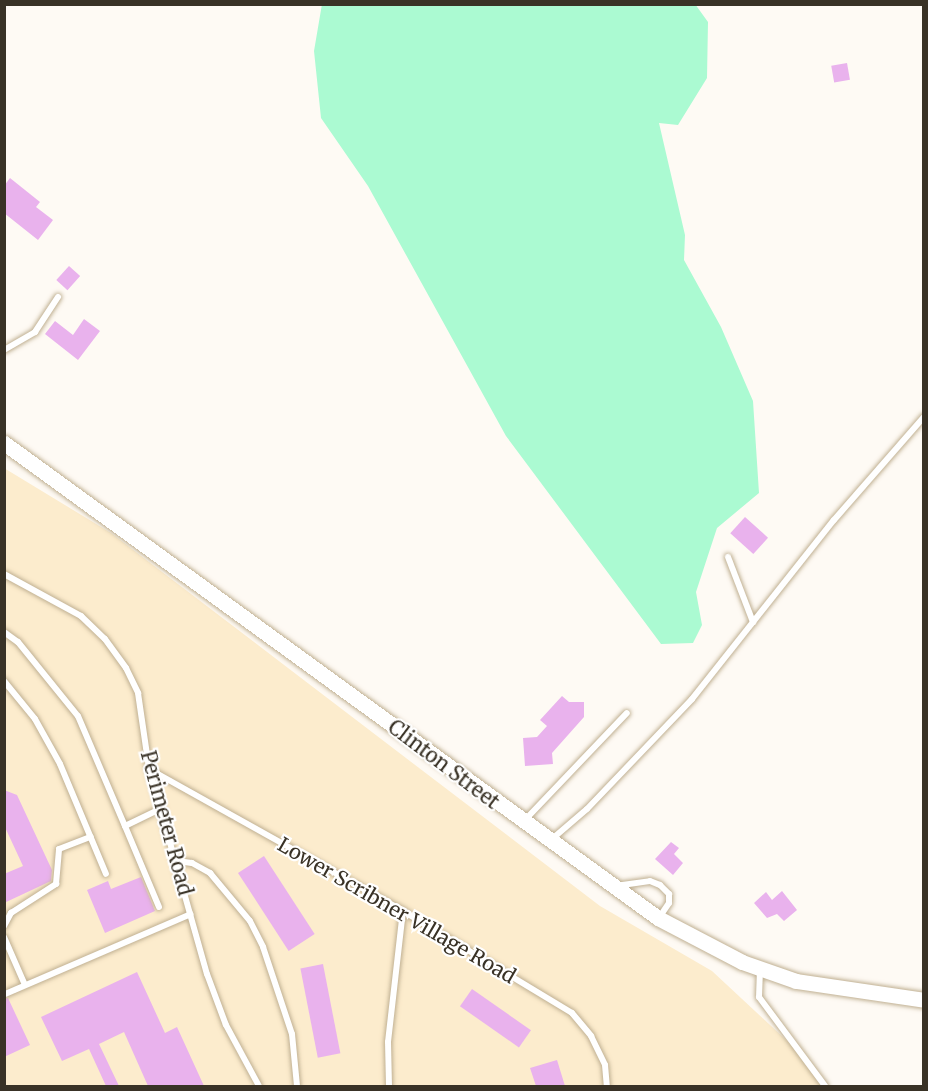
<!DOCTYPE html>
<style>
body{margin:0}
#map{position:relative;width:928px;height:1091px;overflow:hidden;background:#fefaf4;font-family:Merriweather,serif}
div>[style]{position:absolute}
.built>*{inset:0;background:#fceccd}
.green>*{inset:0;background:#abfad2}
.building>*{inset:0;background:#e9b2ed;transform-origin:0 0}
.roads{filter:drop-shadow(0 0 2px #c0b092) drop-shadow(0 0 2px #c0b092)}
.service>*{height:6px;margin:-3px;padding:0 3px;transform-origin:3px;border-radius:3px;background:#fff}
.tertiary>*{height:15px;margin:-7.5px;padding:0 7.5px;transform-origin:7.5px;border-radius:7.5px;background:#fff}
span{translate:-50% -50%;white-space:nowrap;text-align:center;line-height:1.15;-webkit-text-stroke:4.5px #fff;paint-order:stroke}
.street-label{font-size:20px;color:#393226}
.frame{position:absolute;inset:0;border:6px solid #393226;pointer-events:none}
</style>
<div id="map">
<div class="built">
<div style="clip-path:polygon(4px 468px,111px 533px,600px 906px,712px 971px,799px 1052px,824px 1086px,5px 1086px)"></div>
</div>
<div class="green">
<div style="clip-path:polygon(322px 4px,695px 4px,708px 22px,707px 78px,678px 125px,659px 123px,685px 235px,684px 260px,721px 327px,753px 401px,759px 493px,717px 528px,696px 592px,702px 625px,693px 643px,661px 644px,506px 436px,368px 186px,321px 118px,314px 51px)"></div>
</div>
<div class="building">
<div style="left:847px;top:63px;width:17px;height:16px;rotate:80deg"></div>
<div style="clip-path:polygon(10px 178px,40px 202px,36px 207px,53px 220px,38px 240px,4px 213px,4px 186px)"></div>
<div style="left:69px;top:266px;width:15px;height:19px;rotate:42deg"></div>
<div style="clip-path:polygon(84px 319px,100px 331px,78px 360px,45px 334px,55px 321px,73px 335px)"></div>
<div style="left:745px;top:517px;width:31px;height:22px;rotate:42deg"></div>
<div style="clip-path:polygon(562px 696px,569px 702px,584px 702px,584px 717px,552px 753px,553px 764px,525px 766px,523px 738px,537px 737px,547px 726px,540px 720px)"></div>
<div style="clip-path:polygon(4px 790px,17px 795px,52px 870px,51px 881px,4px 903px,4px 874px,23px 866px,4px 825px)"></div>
<div style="clip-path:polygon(671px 842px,679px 848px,674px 854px,683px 863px,673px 875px,655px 859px)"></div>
<div style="left:264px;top:856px;width:93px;height:31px;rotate:57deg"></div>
<div style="clip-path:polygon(141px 877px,155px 911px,105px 933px,87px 890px,108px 881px,111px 889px)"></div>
<div style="clip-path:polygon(782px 891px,797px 910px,784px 921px,777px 914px,767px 918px,754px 903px,766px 892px,772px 900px)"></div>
<div style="left:323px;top:964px;width:91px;height:23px;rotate:79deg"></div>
<div style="clip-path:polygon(137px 972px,165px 1033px,177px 1027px,204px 1086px,148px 1086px,124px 1032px,99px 1044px,119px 1086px,106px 1086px,89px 1049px,62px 1061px,41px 1017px)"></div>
<div style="left:472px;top:989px;width:72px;height:21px;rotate:35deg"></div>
<div style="clip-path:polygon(8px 998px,30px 1045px,4px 1057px,4px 999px)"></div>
<div style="clip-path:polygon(557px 1060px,565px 1086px,536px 1086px,530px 1068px)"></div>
</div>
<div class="roads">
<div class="service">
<div style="left:4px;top:350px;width:36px;rotate:-30deg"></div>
<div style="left:35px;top:332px;width:42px;rotate:-56.7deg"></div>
<div style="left:728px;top:557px;width:70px;rotate:69deg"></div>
<div style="left:4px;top:574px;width:88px;rotate:28.6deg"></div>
<div style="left:81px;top:616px;width:33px;rotate:44deg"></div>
<div style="left:105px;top:639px;width:36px;rotate:54deg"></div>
<div style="left:126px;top:668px;width:28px;rotate:64deg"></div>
<div style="left:138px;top:693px;width:76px;rotate:81.7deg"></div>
<div style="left:149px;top:768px;width:214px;rotate:74.3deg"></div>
<div style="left:207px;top:974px;width:54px;rotate:69.6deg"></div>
<div style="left:226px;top:1025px;width:69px;rotate:61.6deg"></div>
<div style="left:4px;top:632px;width:17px;rotate:36deg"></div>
<div style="left:18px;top:642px;width:95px;rotate:51deg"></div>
<div style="left:78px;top:716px;width:120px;rotate:66.9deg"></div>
<div style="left:4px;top:681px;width:49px;rotate:50.8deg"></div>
<div style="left:35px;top:719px;width:51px;rotate:60.9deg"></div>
<div style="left:60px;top:764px;width:119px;rotate:67.3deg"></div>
<div style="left:149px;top:769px;width:291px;rotate:29.2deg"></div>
<div style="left:403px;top:911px;width:197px;rotate:31.1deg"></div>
<div style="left:572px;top:1013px;width:30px;rotate:50deg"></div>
<div style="left:591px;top:1036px;width:32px;rotate:64deg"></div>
<div style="left:605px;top:1065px;width:21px;rotate:85deg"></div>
<div style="left:524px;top:821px;width:149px;rotate:-46.4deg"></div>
<div style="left:552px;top:839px;width:46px;rotate:-40.6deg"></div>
<div style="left:587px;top:809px;width:152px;rotate:-46.3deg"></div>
<div style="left:692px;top:699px;width:228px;rotate:-51.6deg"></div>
<div style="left:834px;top:520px;width:137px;rotate:-48.9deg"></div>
<div style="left:177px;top:861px;width:15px;rotate:8deg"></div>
<div style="left:192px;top:863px;width:21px;rotate:29deg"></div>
<div style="left:210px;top:873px;width:62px;rotate:50.2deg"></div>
<div style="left:250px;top:921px;width:29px;rotate:63deg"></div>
<div style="left:263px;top:947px;width:92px;rotate:71.6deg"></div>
<div style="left:292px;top:1034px;width:52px;rotate:84.5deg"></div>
<div style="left:615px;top:886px;width:35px;rotate:-8deg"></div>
<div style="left:650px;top:881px;width:11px;rotate:22deg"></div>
<div style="left:660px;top:885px;width:13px;rotate:45deg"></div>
<div style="left:669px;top:894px;width:9px;rotate:90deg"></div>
<div style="left:669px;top:903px;width:18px;rotate:124deg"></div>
<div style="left:159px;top:907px;width:88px;rotate:-112.8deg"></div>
<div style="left:125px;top:826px;width:41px;rotate:-25.9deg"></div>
<div style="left:4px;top:926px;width:15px;rotate:-62deg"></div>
<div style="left:11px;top:913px;width:54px;rotate:-32.8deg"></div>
<div style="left:56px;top:884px;width:35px;rotate:-85deg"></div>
<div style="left:59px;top:849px;width:34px;rotate:-21deg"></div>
<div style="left:4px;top:937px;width:52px;rotate:66.4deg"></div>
<div style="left:760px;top:969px;width:28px;rotate:92deg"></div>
<div style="left:759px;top:997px;width:111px;rotate:53.4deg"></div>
<div style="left:5px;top:994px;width:202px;rotate:-23.3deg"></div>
<div style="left:389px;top:1086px;width:44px;rotate:-91.3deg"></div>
<div style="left:388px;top:1042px;width:132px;rotate:-83.5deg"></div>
</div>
<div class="tertiary">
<div style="left:4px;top:443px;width:808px;rotate:35.99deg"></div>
<div style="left:658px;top:918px;width:95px;rotate:27.6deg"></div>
<div style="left:742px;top:962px;width:57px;rotate:19.4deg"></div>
<div style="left:796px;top:981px;width:129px;rotate:8.4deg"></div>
</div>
</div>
<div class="street-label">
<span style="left:444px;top:764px;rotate:37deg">Clinton Street</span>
<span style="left:167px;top:823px;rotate:75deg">Perimeter Road</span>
<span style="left:397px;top:910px;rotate:30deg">Lower Scribner Village Road</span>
</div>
<div class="frame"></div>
</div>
